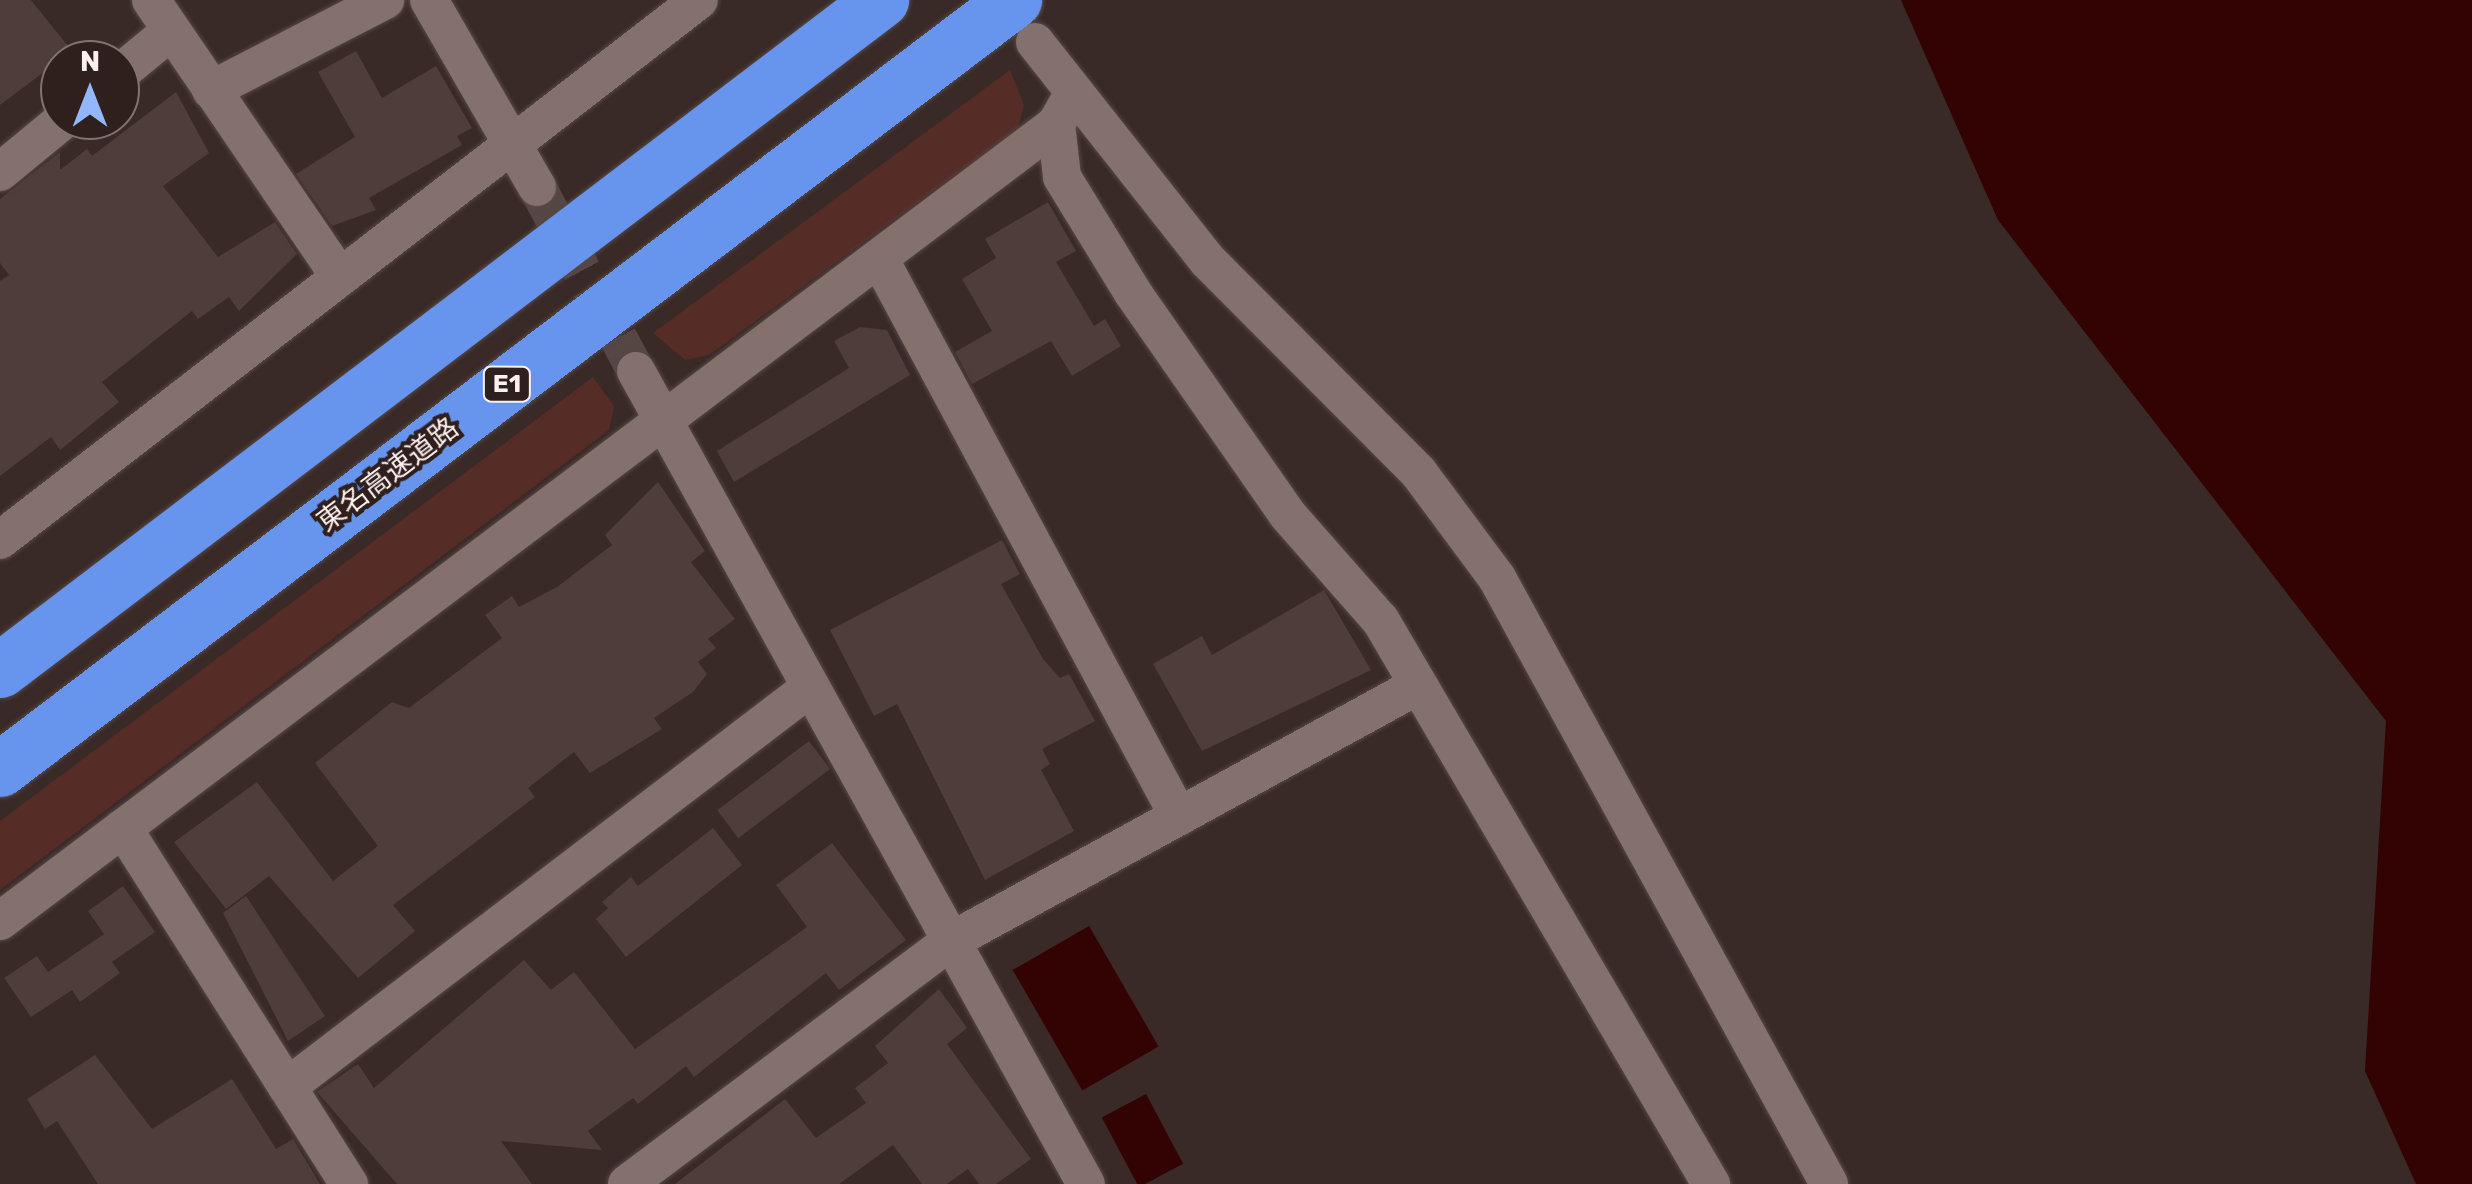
<!DOCTYPE html>
<meta charset="utf-8">
<style>
body{margin:0}
#map{position:relative;width:2472px;height:1184px;overflow:hidden;background:#392927;font-family:Rubik,"Noto Sans JP",sans-serif}
div>[style]{position:absolute}
.green>*{inset:0;background:#562c27}
.water>*{inset:0;background:#330202;transform-origin:0 0}
.building>*{inset:0;background:#4e3d3b;transform-origin:0 0}
.minor-tunnel>*{height:38px;margin-top:-19px;transform-origin:0;background:repeating-linear-gradient(90deg,#564745 0 38px,transparent 0 57px)}
.roads{filter:drop-shadow(0 0 2px #554745) drop-shadow(0 0 2px #554745)}
.minor>*{height:38px;margin:-19px;padding:0 19px;transform-origin:19px;border-radius:19px;background:#84716e}
.motorway>*{height:55px;margin:-27.5px;padding:0 27.5px;transform-origin:27.5px;border-radius:27.5px;background:#6794ed}
span{translate:-50% -50%;white-space:nowrap;text-align:center;line-height:1.15;-webkit-text-stroke:8px #2f1f1d;paint-order:stroke}
.shield-label span{padding:2px 8px;background:#2f1f1d;border:2px solid;border-radius:8px;-webkit-text-stroke-width:0}
.shield-label{font-size:25px;color:#fcf1ef;font-weight:700}
.street-label{font-size:28px;color:#fcf1ef}
.north{position:absolute;left:40px;top:40px;width:100px;height:100px;box-sizing:border-box;background:#2f1f1d;border:2px solid #817371;border-radius:50%;rotate:0deg;font-size:28px;font-weight:700;line-height:40px;text-align:center;color:#fcf1ef}
.north::after{content:'';display:block;margin:auto;width:35px;height:45px;background:#92b7fd;clip-path:polygon(50% 0,100% 100%,50% 72%,0 100%)}
</style>
<div id="map">
<div class="green">
<div style="clip-path:polygon(1010px 70px,1024px 105px,1018px 129px,709px 355px,685px 360px,653px 333px)"></div>
<div style="clip-path:polygon(593px 377px,614px 406px,609px 430px,0 890px,0 821px)"></div>
</div>
<div class="water">
<div style="clip-path:polygon(1901px 0,2472px 0,2472px 1184px,2416px 1184px,2365px 1071px,2386px 721px,1998px 220px)"></div>
<div style="left:1089px;top:926px;width:139px;height:88px;rotate:60deg"></div>
<div style="left:1146px;top:1094px;width:79px;height:50px;rotate:62deg"></div>
</div>
<div class="building">
<div style="clip-path:polygon(0 0,31px 0,72px 51px,0 105px)"></div>
<div style="clip-path:polygon(356px 51px,382px 98px,436px 66px,472px 128px,457px 136px,462px 145px,369px 198px,376px 210px,332px 226px,296px 174px,355px 137px,318px 72px)"></div>
<div style="clip-path:polygon(176px 92px,209px 153px,163px 186px,218px 257px,275px 222px,297px 254px,239px 311px,229px 297px,198px 319px,192px 311px,102px 382px,119px 402px,60px 450px,51px 437px,0 476px,0 281px,9px 275px,0 263px,0 199px,60px 152px,60px 170px,87px 149px,92px 156px)"></div>
<div style="clip-path:polygon(1048px 202px,1076px 251px,1056px 262px,1094px 326px,1105px 319px,1121px 346px,1072px 376px,1051px 341px,972px 384px,955px 352px,992px 331px,962px 279px,996px 258px,985px 239px)"></div>
<div style="clip-path:polygon(860px 327px,887px 330px,910px 375px,734px 482px,717px 451px,849px 368px,834px 341px)"></div>
<div style="clip-path:polygon(658px 482px,705px 551px,691px 562px,735px 619px,708px 639px,716px 648px,698px 662px,707px 674px,693px 692px,654px 718px,662px 729px,590px 773px,574px 752px,528px 788px,535px 797px,393px 905px,415px 931px,358px 978px,269px 876px,226px 909px,174px 842px,257px 782px,333px 881px,378px 846px,315px 763px,392px 702px,409px 708px,502px 638px,485px 615px,512px 596px,519px 607px,557px 587px,612px 545px,605px 535px)"></div>
<div style="clip-path:polygon(1002px 540px,1020px 574px,1001px 584px,1043px 659px,1060px 678px,1069px 674px,1095px 721px,1042px 749px,1050px 764px,1041px 770px,1074px 831px,985px 880px,897px 704px,874px 716px,830px 630px)"></div>
<div style="clip-path:polygon(1324px 590px,1371px 670px,1202px 751px,1153px 664px,1202px 636px,1212px 655px)"></div>
<div style="left:809px;top:741px;width:35px;height:115px;rotate:53deg"></div>
<div style="clip-path:polygon(713px 828px,742px 865px,626px 957px,596px 919px,608px 908px,602px 902px,631px 877px,638px 886px)"></div>
<div style="clip-path:polygon(832px 843px,906px 940px,839px 990px,826px 973px,694px 1077px,686px 1066px,638px 1104px,633px 1098px,588px 1131px,602px 1150px,501px 1141px,532px 1184px,397px 1184px,317px 1092px,358px 1064px,374px 1088px,524px 960px,551px 990px,574px 972px,635px 1049px,807px 927px,776px 885px)"></div>
<div style="clip-path:polygon(123px 886px,155px 932px,112px 962px,120px 973px,80px 1002px,72px 990px,31px 1017px,4px 978px,37px 956px,48px 972px,104px 934px,88px 911px)"></div>
<div style="clip-path:polygon(246px 896px,325px 1016px,288px 1041px,223px 913px)"></div>
<div style="clip-path:polygon(939px 989px,967px 1028px,947px 1044px,1031px 1159px,996px 1184px,979px 1184px,968px 1169px,947px 1184px,922px 1184px,893px 1145px,839px 1184px,675px 1184px,785px 1099px,816px 1138px,866px 1103px,855px 1088px,888px 1063px,875px 1046px)"></div>
<div style="clip-path:polygon(95px 1055px,152px 1129px,232px 1079px,276px 1149px,293px 1139px,320px 1184px,98px 1184px,57px 1121px,45px 1129px,27px 1099px)"></div>
</div>
<div class="minor-tunnel">
<div style="left:537px;top:187px;width:209px;rotate:61.7deg"></div>
</div>
<div class="roads">
<div class="minor">
<div style="left:151px;top:0;width:334px;rotate:55.7deg"></div>
<div style="left:429px;top:0;width:216px;rotate:60deg"></div>
<div style="left:1035px;top:42px;width:279px;rotate:51.7deg"></div>
<div style="left:1208px;top:261px;width:299px;rotate:45.1deg"></div>
<div style="left:1419px;top:473px;width:131px;rotate:53.4deg"></div>
<div style="left:1497px;top:578px;width:691px;rotate:61.28deg"></div>
<div style="left:120px;top:73px;width:66px;rotate:-39.5deg"></div>
<div style="left:211px;top:90px;width:196px;rotate:-27.3deg"></div>
<div style="left:1056px;top:124px;width:53px;rotate:83.5deg"></div>
<div style="left:1062px;top:177px;width:136px;rotate:58.5deg"></div>
<div style="left:1133px;top:293px;width:269px;rotate:55.1deg"></div>
<div style="left:1287px;top:514px;width:142px;rotate:48.7deg"></div>
<div style="left:1381px;top:621px;width:653px;rotate:59.62deg"></div>
<div style="left:0;top:172px;width:82px;rotate:-39.5deg"></div>
<div style="left:879px;top:258px;width:634px;rotate:61.78deg"></div>
<div style="left:636px;top:371px;width:929px;rotate:61.04deg"></div>
<div style="left:0;top:540px;width:883px;rotate:-37.69deg"></div>
<div style="left:123px;top:828px;width:422px;rotate:57.6deg"></div>
<div style="left:0;top:921px;width:1323px;rotate:-37.04deg"></div>
<div style="left:1056px;top:124px;width:32px;rotate:-60deg"></div>
<div style="left:287px;top:1087px;width:659px;rotate:-37.36deg"></div>
<div style="left:627px;top:1184px;width:405px;rotate:-36.9deg"></div>
<div style="left:951px;top:941px;width:533px;rotate:-28.68deg"></div>
</div>
<div class="motorway">
<div style="left:0;top:670px;width:1107px;rotate:-37.25deg"></div>
<div style="left:0;top:769px;width:1273px;rotate:-37.18deg"></div>
</div>
</div>
<div class="shield-label">
<span style="left:507px;top:384px">E1</span>
</div>
<div class="street-label">
<span style="left:388px;top:475px;rotate:-37deg">東名高速道路</span>
</div>
<div class="north">N</div>
</div>
